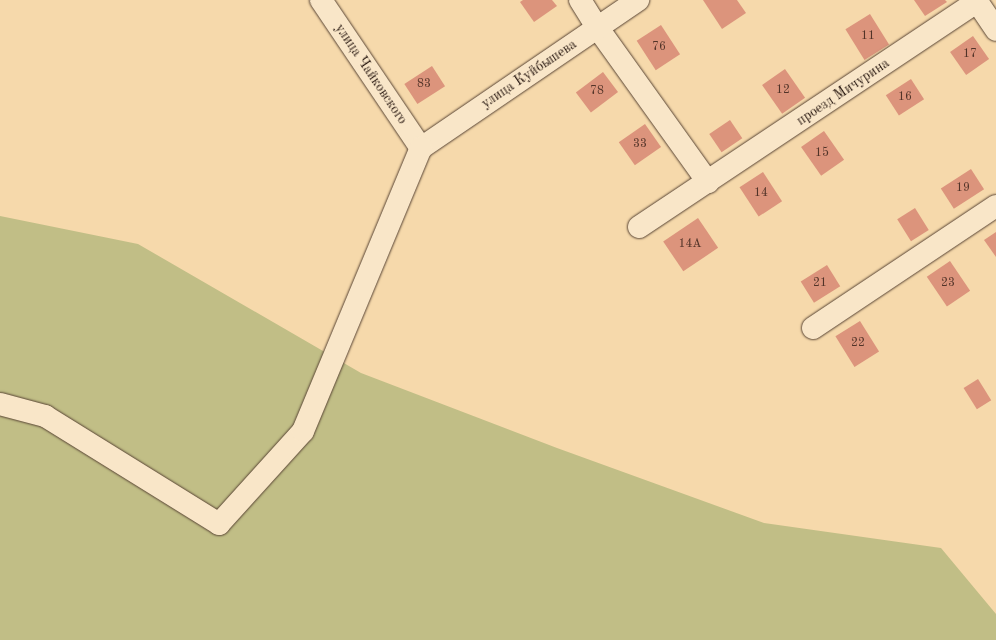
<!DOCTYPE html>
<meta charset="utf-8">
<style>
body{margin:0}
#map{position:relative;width:996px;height:640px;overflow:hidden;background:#f6d9ab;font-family:"Old Standard TT",serif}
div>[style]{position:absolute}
.green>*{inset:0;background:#c1be86}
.building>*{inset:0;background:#dc947c;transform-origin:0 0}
.roads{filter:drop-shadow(0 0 1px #584434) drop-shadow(0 0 1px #584434)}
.minor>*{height:22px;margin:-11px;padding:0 11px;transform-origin:11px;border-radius:11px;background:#f9e6c8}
span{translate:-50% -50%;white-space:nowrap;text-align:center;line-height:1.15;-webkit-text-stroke:3.5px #f9e6c8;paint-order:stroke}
.number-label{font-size:12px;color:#513328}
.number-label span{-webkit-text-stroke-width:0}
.street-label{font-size:14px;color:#23130c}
</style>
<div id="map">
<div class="green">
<div style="clip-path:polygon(0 216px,138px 244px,361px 373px,557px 448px,764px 523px,941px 548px,996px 614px,996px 640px,0 640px)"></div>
</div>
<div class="building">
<div style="clip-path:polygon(523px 0,552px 0,557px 6px,534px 22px,520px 2px)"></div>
<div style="clip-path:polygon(703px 0,737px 0,746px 13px,722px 29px)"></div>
<div style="clip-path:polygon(914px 0,945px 0,947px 2px,925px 16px)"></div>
<div style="left:870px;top:14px;width:36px;height:29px;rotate:58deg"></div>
<div style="left:661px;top:25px;width:35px;height:29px;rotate:57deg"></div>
<div style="left:973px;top:36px;width:28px;height:28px;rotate:55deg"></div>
<div style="left:432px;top:66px;width:24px;height:33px;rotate:57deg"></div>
<div style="left:785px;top:69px;width:35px;height:28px;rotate:55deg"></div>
<div style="left:603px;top:72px;width:25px;height:34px;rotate:53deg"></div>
<div style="left:911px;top:79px;width:24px;height:30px;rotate:57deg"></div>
<div style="left:730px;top:120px;width:22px;height:25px;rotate:56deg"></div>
<div style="left:645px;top:124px;width:28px;height:32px;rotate:55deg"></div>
<div style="left:824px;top:131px;width:35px;height:28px;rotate:55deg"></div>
<div style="left:971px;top:169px;width:24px;height:36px;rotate:57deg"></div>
<div style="left:763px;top:172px;width:35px;height:28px;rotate:57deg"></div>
<div style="left:915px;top:208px;width:26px;height:21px;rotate:58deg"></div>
<div style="left:698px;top:218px;width:36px;height:42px;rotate:56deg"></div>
<div style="clip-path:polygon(996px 232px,996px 257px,984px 240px)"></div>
<div style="left:950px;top:261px;width:36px;height:28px;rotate:56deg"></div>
<div style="left:827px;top:265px;width:25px;height:31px;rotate:58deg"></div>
<div style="left:860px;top:321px;width:36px;height:29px;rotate:58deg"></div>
<div style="left:978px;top:379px;width:25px;height:17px;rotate:58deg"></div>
</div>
<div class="roads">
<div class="minor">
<div style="left:321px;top:0;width:179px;rotate:56deg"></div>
<div style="left:580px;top:0;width:32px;rotate:58deg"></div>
<div style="left:597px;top:27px;width:191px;rotate:54.4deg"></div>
<div style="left:976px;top:0;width:36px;rotate:56deg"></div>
<div style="left:421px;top:148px;width:263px;rotate:-34.3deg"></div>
<div style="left:639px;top:227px;width:406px;rotate:-33.7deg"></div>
<div style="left:813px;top:328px;width:220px;rotate:-33.7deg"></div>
<div style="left:0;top:404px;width:47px;rotate:14.9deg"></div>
<div style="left:45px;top:416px;width:205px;rotate:31.8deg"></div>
<div style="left:219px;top:524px;width:125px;rotate:-47.9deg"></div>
<div style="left:303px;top:431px;width:307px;rotate:-67.4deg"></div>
</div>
</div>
<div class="number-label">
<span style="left:868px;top:37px">11</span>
<span style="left:659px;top:48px">76</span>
<span style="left:970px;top:55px">17</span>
<span style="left:424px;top:85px">83</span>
<span style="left:783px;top:91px">12</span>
<span style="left:597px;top:92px">78</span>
<span style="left:905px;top:98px">16</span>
<span style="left:640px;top:145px">33</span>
<span style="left:822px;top:154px">15</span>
<span style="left:963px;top:189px">19</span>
<span style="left:761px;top:194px">14</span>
<span style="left:690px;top:245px">14А</span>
<span style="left:820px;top:284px">21</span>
<span style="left:948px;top:284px">23</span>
<span style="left:858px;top:344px">22</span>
</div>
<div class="street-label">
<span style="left:371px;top:74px;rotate:56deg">улица Чайковского</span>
<span style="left:529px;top:74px;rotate:-34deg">улица Куйбышева</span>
<span style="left:843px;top:92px;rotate:-34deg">проезд Мичурина</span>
</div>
</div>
